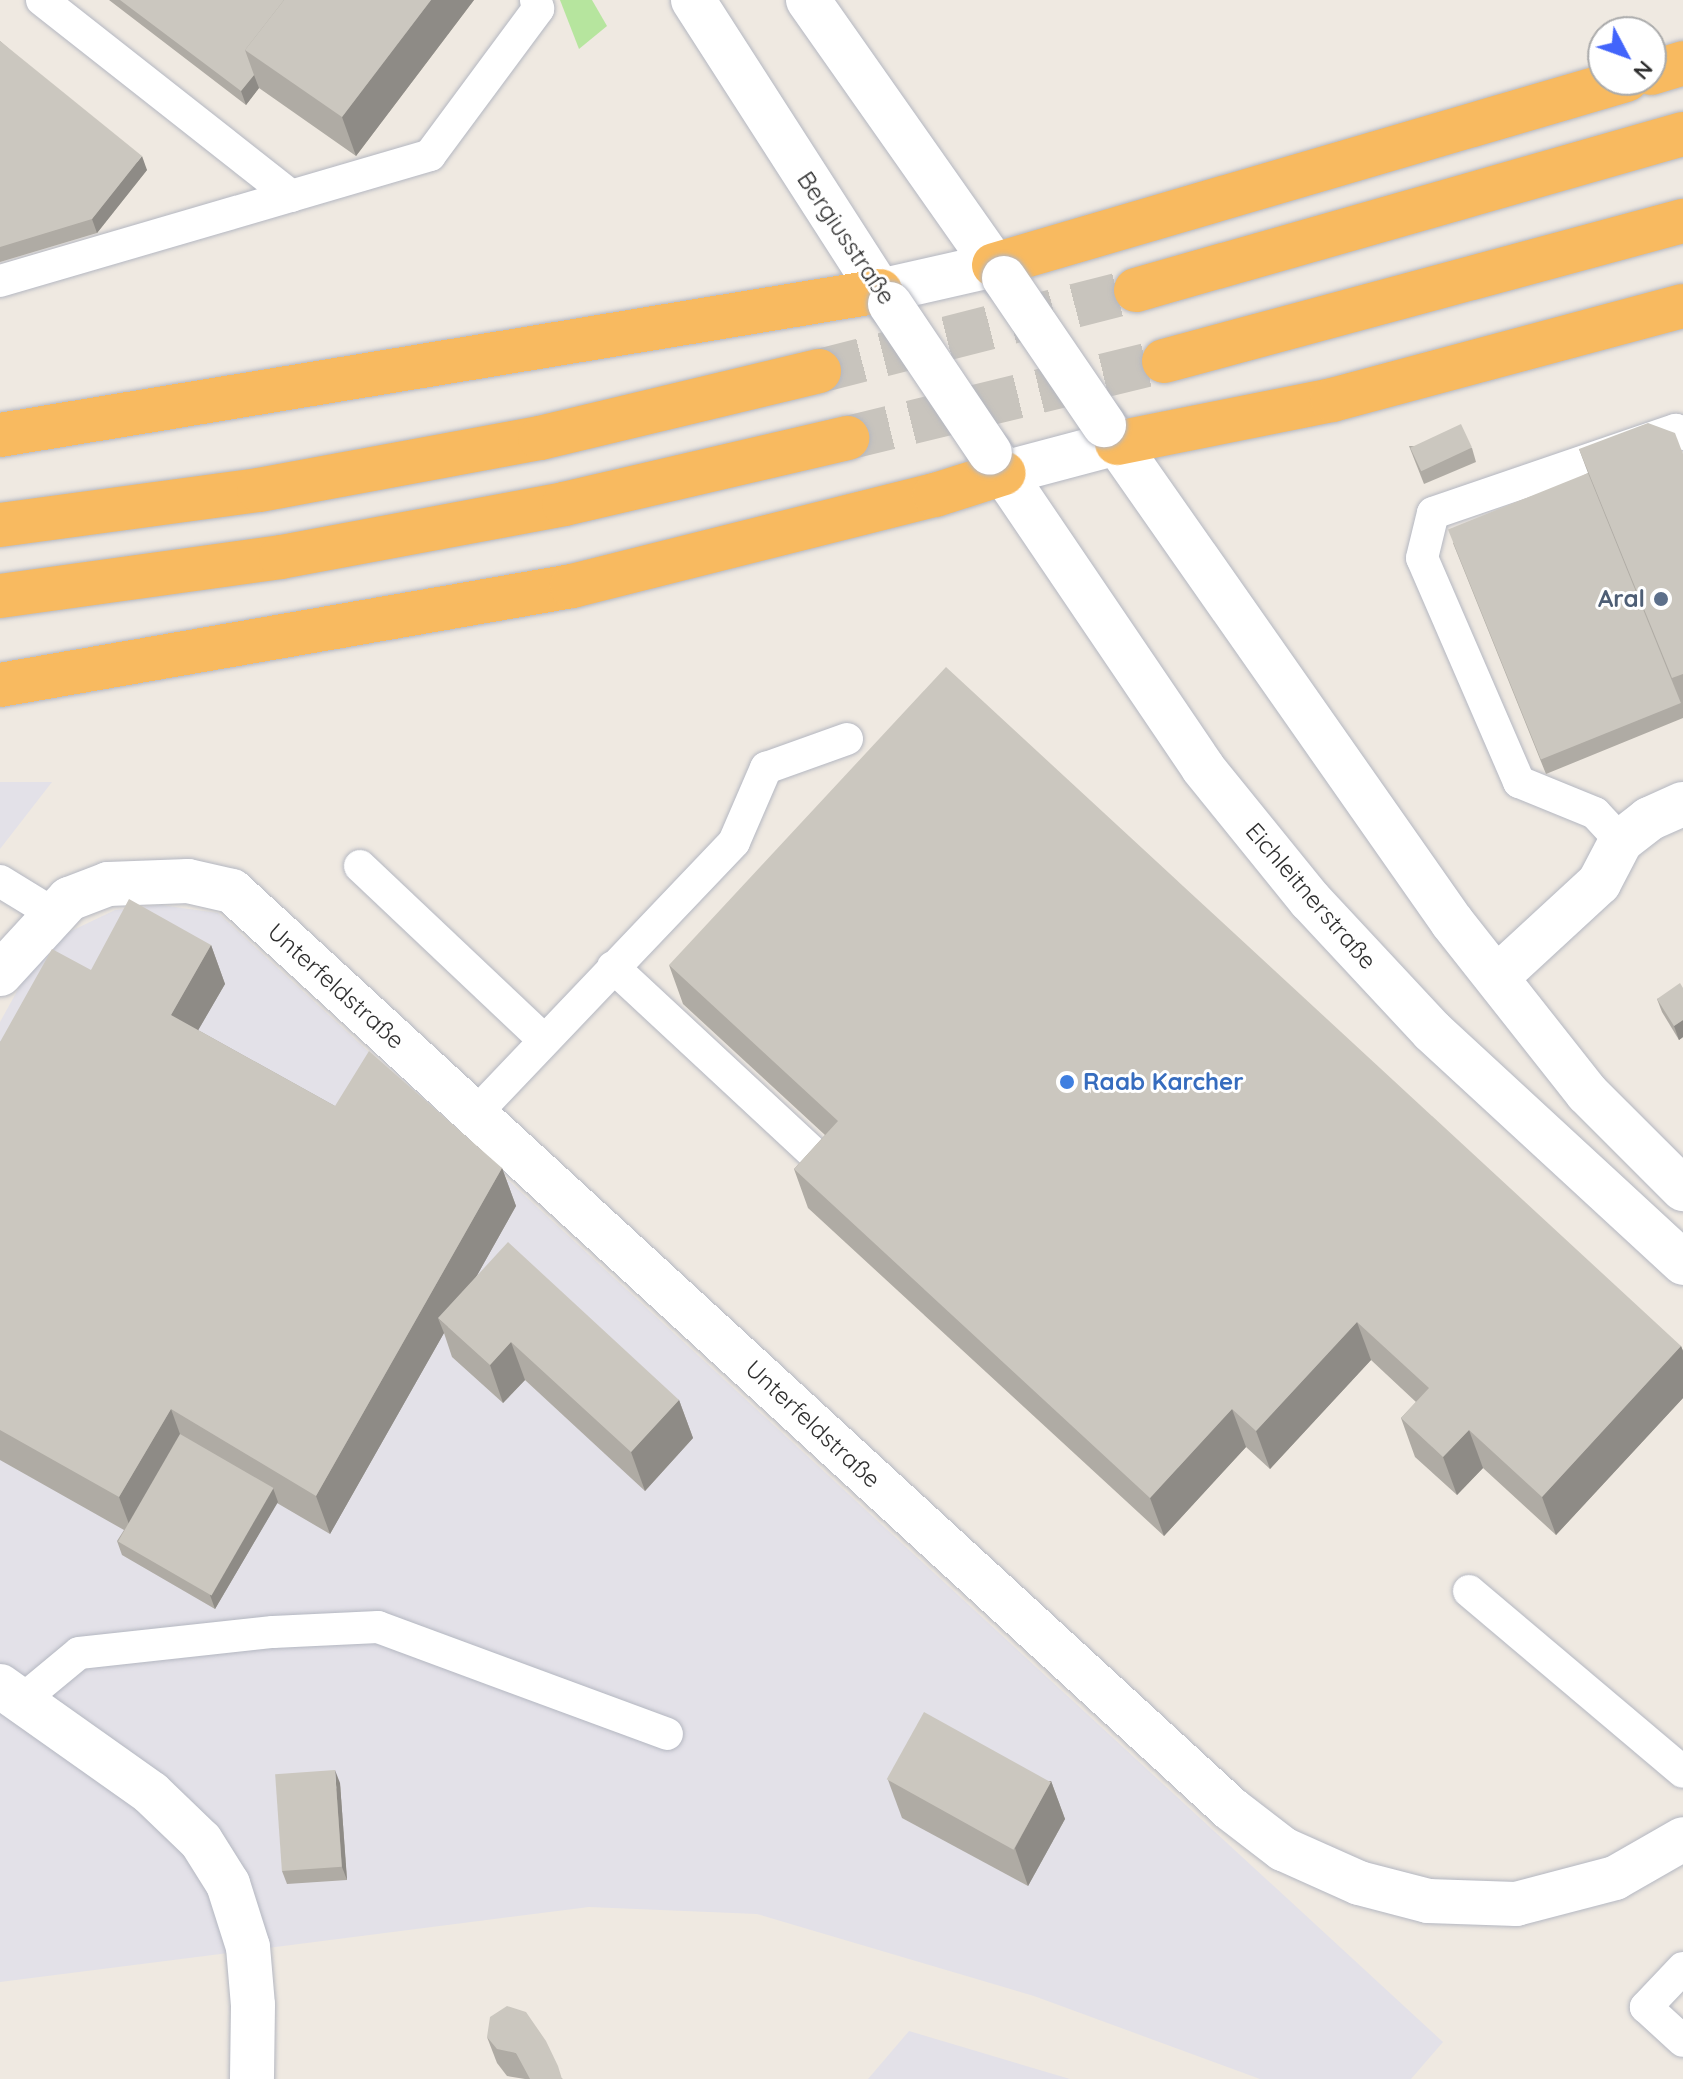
<!DOCTYPE html>
<meta charset="utf-8">
<style>
body{margin:0}
#map{position:relative;width:1683px;height:2079px;overflow:hidden;background:#efe9e1;font-family:Quicksand,sans-serif}
div>[style]{position:absolute}
.industrial>*{inset:0;background:#e3e1e8}
.green>*{inset:0;background:#b6e59e}
.trunk-tunnel>*{height:44px;margin-top:-22px;transform-origin:0;background:repeating-linear-gradient(90deg,#c8c4bd 0 44px,transparent 0 66px)}
.roads{filter:drop-shadow(0 0 2px #b4b7c1) drop-shadow(0 0 2px #b4b7c1)}
.service>*{height:32px;margin:-16px;padding:0 16px;transform-origin:16px;border-radius:16px;background:#fff}
.minor>*{height:44px;margin:-22px;padding:0 22px;transform-origin:22px;border-radius:22px;background:#fff}
.tertiary>*{height:44px;margin:-22px;padding:0 22px;transform-origin:22px;border-radius:22px;background:#fff}
.secondary>*{height:44px;margin:-22px;padding:0 22px;transform-origin:22px;border-radius:22px;background:#fff}
.trunk>*{height:44px;margin:-22px;padding:0 22px;transform-origin:22px;border-radius:22px;background:#f8ba60}
.bridges{filter:drop-shadow(0 0 2px #b4b7c1) drop-shadow(0 0 2px #b4b7c1)}
.secondary-bridge>*{height:44px;margin:-22px;padding:0 22px;transform-origin:22px;border-radius:22px;background:#fff}
.wall>*{inset:0;background:#afaba4}
.shaded-wall>*{inset:0;background:#8e8b86}
.building>*{inset:0;background:#cbc7bf;transform-origin:0 0}
.dots>*{width:22px;height:22px;translate:-50% -50%;box-sizing:border-box;border:4px solid #fff;border-radius:50%}
span{translate:-50% -50%;white-space:nowrap;text-align:center;line-height:1.15;-webkit-text-stroke:6px #fff;paint-order:stroke}
.street-label{font-size:24px;color:#2e2e2e}
.service-label{font-size:24px;color:#4e5e75;font-weight:700}
.right{translate:-100% -50%;text-align:right}
.shop-label{font-size:24px;color:#366cbe;font-weight:700}
.left{translate:0 -50%;text-align:left}
.north{position:absolute;left:1587px;top:16px;width:80px;height:80px;box-sizing:border-box;background:#fff;border:2px solid #ababab;border-radius:50%;rotate:131deg;font-size:22px;font-weight:700;line-height:32px;text-align:center;color:#2e2e2e}
.north::after{content:'';display:block;margin:auto;width:28px;height:36px;background:#4264fb;clip-path:polygon(50% 0,100% 100%,50% 72%,0 100%)}
</style>
<div id="map">
<div class="industrial">
<div style="clip-path:polygon(0 782px,52px 782px,0 849px)"></div>
<div style="clip-path:polygon(160px 905px,218px 913px,1443px 2042px,1411px 2079px,1260px 2079px,1034px 1996px,757px 1914px,589px 1907px,0 1982px,0 1022px,21px 984px,65px 934px,115px 910px)"></div>
<div style="clip-path:polygon(909px 2031px,1070px 2079px,868px 2079px)"></div>
</div>
<div class="green">
<div style="clip-path:polygon(560px 0,592px 0,607px 26px,579px 49px)"></div>
</div>
<div class="trunk-tunnel">
<div style="left:819px;top:371px;width:327px;rotate:-14.3deg"></div>
<div style="left:847px;top:438px;width:326px;rotate:-13.7deg"></div>
</div>
<div class="roads">
<div class="service">
<div style="left:42px;top:0;width:317px;rotate:38.2deg"></div>
<div style="left:0;top:281px;width:448px;rotate:-16.3deg"></div>
<div style="left:430px;top:155px;width:182px;rotate:-53.5deg"></div>
<div style="left:538px;top:9px;width:9px;rotate:-103deg"></div>
<div style="left:1621px;top:841px;width:38px;rotate:-133deg"></div>
<div style="left:1595px;top:813px;width:82px;rotate:-157.8deg"></div>
<div style="left:1519px;top:782px;width:244px;rotate:-113.4deg"></div>
<div style="left:1422px;top:558px;width:46px;rotate:-76.3deg"></div>
<div style="left:1433px;top:513px;width:257px;rotate:-18.9deg"></div>
<div style="left:1676px;top:430px;width:8px;rotate:30deg"></div>
<div style="left:360px;top:866px;width:253px;rotate:43.4deg"></div>
<div style="left:0;top:881px;width:63px;rotate:31.4deg"></div>
<div style="left:613px;top:967px;width:275px;rotate:42.9deg"></div>
<div style="left:476px;top:1113px;width:374px;rotate:-46.4deg"></div>
<div style="left:734px;top:842px;width:81px;rotate:-66.6deg"></div>
<div style="left:766px;top:768px;width:86px;rotate:-19.7deg"></div>
<div style="left:1469px;top:1591px;width:280px;rotate:40.2deg"></div>
<div style="left:21px;top:1701px;width:75px;rotate:-39.6deg"></div>
<div style="left:79px;top:1653px;width:195px;rotate:-6.2deg"></div>
<div style="left:273px;top:1632px;width:105px;rotate:-2.7deg"></div>
<div style="left:378px;top:1627px;width:308px;rotate:20.3deg"></div>
<div style="left:1683px;top:1968px;width:54px;rotate:133.5deg"></div>
<div style="left:1646px;top:2007px;width:50px;rotate:42.6deg"></div>
</div>
<div class="minor">
<div style="left:0;top:974px;width:102px;rotate:-47.4deg"></div>
<div style="left:69px;top:899px;width:42px;rotate:-21deg"></div>
<div style="left:108px;top:884px;width:80px;rotate:-2.1deg"></div>
<div style="left:188px;top:881px;width:45px;rotate:12.8deg"></div>
<div style="left:232px;top:891px;width:1357px;rotate:42.58deg"></div>
<div style="left:1231px;top:1809px;width:66px;rotate:37.6deg"></div>
<div style="left:1283px;top:1849px;width:83px;rotate:24.1deg"></div>
<div style="left:1359px;top:1883px;width:71px;rotate:14.6deg"></div>
<div style="left:1428px;top:1901px;width:88px;rotate:2deg"></div>
<div style="left:1516px;top:1904px;width:102px;rotate:-14.7deg"></div>
<div style="left:1615px;top:1878px;width:78px;rotate:-29.8deg"></div>
<div style="left:1497px;top:977px;width:139px;rotate:-42.7deg"></div>
<div style="left:1599px;top:883px;width:47px;rotate:-62.4deg"></div>
<div style="left:1621px;top:841px;width:36px;rotate:-38deg"></div>
<div style="left:1649px;top:819px;width:37px;rotate:-24deg"></div>
<div style="left:0;top:1686px;width:185px;rotate:35.3deg"></div>
<div style="left:151px;top:1793px;width:69px;rotate:43.8deg"></div>
<div style="left:201px;top:1841px;width:51px;rotate:57.9deg"></div>
<div style="left:228px;top:1884px;width:66px;rotate:72.4deg"></div>
<div style="left:248px;top:1947px;width:58px;rotate:85.1deg"></div>
<div style="left:253px;top:2005px;width:74px;rotate:90.8deg"></div>
</div>
<div class="tertiary">
<div style="left:693px;top:0;width:346px;rotate:57.3deg"></div>
<div style="left:808px;top:0;width:324px;rotate:54.9deg"></div>
</div>
<div class="secondary">
<div style="left:890px;top:304px;width:16px;rotate:-128deg"></div>
<div style="left:880px;top:291px;width:117px;rotate:-12.8deg"></div>
<div style="left:994px;top:265px;width:16px;rotate:52deg"></div>
<div style="left:1104px;top:425px;width:607px;rotate:55deg"></div>
<div style="left:1452px;top:922px;width:218px;rotate:51.7deg"></div>
<div style="left:1587px;top:1093px;width:136px;rotate:45deg"></div>
<div style="left:990px;top:453px;width:380px;rotate:55.9deg"></div>
<div style="left:1203px;top:768px;width:170px;rotate:51deg"></div>
<div style="left:1310px;top:900px;width:179px;rotate:47deg"></div>
<div style="left:1432px;top:1031px;width:342px;rotate:42.7deg"></div>
<div style="left:1004px;top:473px;width:117px;rotate:-14.9deg"></div>
</div>
<div class="trunk">
<div style="left:1651px;top:73px;width:34px;rotate:-17deg"></div>
<div style="left:994px;top:265px;width:659px;rotate:-16.32deg"></div>
<div style="left:1136px;top:290px;width:569px;rotate:-15.92deg"></div>
<div style="left:1164px;top:361px;width:538px;rotate:-15.1deg"></div>
<div style="left:0;top:435px;width:892px;rotate:-9.29deg"></div>
<div style="left:1117px;top:443px;width:219px;rotate:-11.3deg"></div>
<div style="left:1332px;top:400px;width:363px;rotate:-15deg"></div>
<div style="left:0;top:525px;width:261px;rotate:-7.7deg"></div>
<div style="left:259px;top:490px;width:286px;rotate:-10.5deg"></div>
<div style="left:540px;top:438px;width:287px;rotate:-13.5deg"></div>
<div style="left:0;top:596px;width:284px;rotate:-7.9deg"></div>
<div style="left:281px;top:557px;width:288px;rotate:-10.6deg"></div>
<div style="left:564px;top:504px;width:291px;rotate:-13.1deg"></div>
<div style="left:0;top:685px;width:581px;rotate:-9.82deg"></div>
<div style="left:572px;top:586px;width:374px;rotate:-14.1deg"></div>
<div style="left:935px;top:495px;width:72px;rotate:-17.7deg"></div>
</div>
</div>
<div class="bridges">
<div class="secondary-bridge">
<div style="left:1004px;top:278px;width:178px;rotate:55.8deg"></div>
<div style="left:890px;top:304px;width:179px;rotate:56.1deg"></div>
</div>
</div>
<div class="wall">
<div style="clip-path:polygon(109px 0,474px 0,356px 156px,259px 88px,246px 105px)"></div>
<div style="clip-path:polygon(0 41px,147px 170px,97px 233px,0 262px)"></div>
<div style="clip-path:polygon(1409px 446px,1472px 448px,1476px 462px,1424px 484px)"></div>
<div style="clip-path:polygon(1579px 449px,1683px 454px,1683px 718px,1546px 774px,1453px 543px,1588px 473px)"></div>
<div style="clip-path:polygon(211px 945px,225px 984px,198px 1030px,335px 1106px,502px 1168px,516px 1206px,475px 1279px,679px 1400px,693px 1438px,645px 1491px,525px 1380px,503px 1403px,452px 1357px,444px 1333px,330px 1534px,277px 1503px,215px 1609px,122px 1555px,117px 1541px,124px 1530px,0 1460px,0 1042px,91px 970px)"></div>
<div style="clip-path:polygon(669px 965px,1681px 1346px,1683px 1351px,1683px 1398px,1556px 1535px,1483px 1468px,1457px 1495px,1415px 1457px,1401px 1418px,1416px 1402px,1371px 1360px,1270px 1469px,1246px 1447px,1164px 1536px,808px 1208px,794px 1169px,825px 1135px,683px 1004px)"></div>
<div style="clip-path:polygon(1683px 988px,1683px 1037px,1679px 1040px,1662px 1012px,1657px 999px)"></div>
<div style="clip-path:polygon(888px 1780px,1051px 1781px,1065px 1819px,1028px 1886px,902px 1818px)"></div>
<div style="clip-path:polygon(340px 1783px,347px 1880px,287px 1884px,282px 1871px)"></div>
<div style="clip-path:polygon(487px 2037px,563px 2079px,525px 2079px,507px 2076px,497px 2063px)"></div>
</div>
<div class="shaded-wall">
<div style="clip-path:polygon(431px 0,474px 0,356px 156px,342px 117px)"></div>
<div style="clip-path:polygon(254px 75px,259px 88px,246px 105px,241px 91px)"></div>
<div style="clip-path:polygon(142px 156px,147px 170px,97px 233px,92px 219px)"></div>
<div style="clip-path:polygon(211px 945px,225px 984px,185px 1053px,171px 1015px)"></div>
<div style="clip-path:polygon(1683px 1020px,1683px 1037px,1679px 1040px,1674px 1026px)"></div>
<div style="clip-path:polygon(502px 1168px,516px 1206px,448px 1327px,438px 1318px,444px 1333px,330px 1534px,316px 1496px)"></div>
<div style="clip-path:polygon(1357px 1322px,1371px 1360px,1270px 1469px,1256px 1431px)"></div>
<div style="clip-path:polygon(511px 1342px,525px 1380px,503px 1403px,490px 1365px)"></div>
<div style="clip-path:polygon(1681px 1346px,1683px 1351px,1683px 1398px,1556px 1535px,1542px 1497px)"></div>
<div style="clip-path:polygon(679px 1400px,693px 1438px,645px 1491px,631px 1452px)"></div>
<div style="clip-path:polygon(171px 1409px,185px 1448px,133px 1535px,119px 1497px)"></div>
<div style="clip-path:polygon(1232px 1409px,1246px 1447px,1164px 1536px,1150px 1498px)"></div>
<div style="clip-path:polygon(1469px 1430px,1483px 1468px,1457px 1495px,1443px 1457px)"></div>
<div style="clip-path:polygon(273px 1488px,278px 1502px,215px 1609px,210px 1595px)"></div>
<div style="clip-path:polygon(335px 1770px,340px 1783px,347px 1880px,342px 1867px)"></div>
<div style="clip-path:polygon(1051px 1781px,1065px 1819px,1028px 1886px,1015px 1848px)"></div>
</div>
<div class="building">
<div style="clip-path:polygon(120px 0,284px 0,245px 50px,254px 75px,241px 91px)"></div>
<div style="clip-path:polygon(284px 0,431px 0,342px 117px,245px 50px)"></div>
<div style="clip-path:polygon(0 41px,142px 156px,92px 219px,0 247px)"></div>
<div style="clip-path:polygon(1648px 423px,1675px 433px,1683px 454px,1683px 674px,1672px 678px,1579px 449px)"></div>
<div style="left:1461px;top:424px;width:26px;height:56px;rotate:65deg"></div>
<div style="left:1588px;top:473px;width:248px;height:151px;rotate:68deg"></div>
<div style="clip-path:polygon(946px 667px,1681px 1346px,1542px 1497px,1469px 1430px,1443px 1457px,1401px 1418px,1429px 1388px,1357px 1322px,1256px 1431px,1232px 1409px,1150px 1498px,794px 1169px,838px 1121px,669px 965px)"></div>
<div style="clip-path:polygon(129px 899px,211px 945px,171px 1015px,335px 1106px,369px 1051px,502px 1168px,316px 1496px,171px 1409px,119px 1497px,0 1430px,0 1042px,52px 949px,91px 970px)"></div>
<div style="clip-path:polygon(1680px 983px,1683px 988px,1683px 1020px,1674px 1026px,1657px 999px)"></div>
<div style="clip-path:polygon(508px 1242px,679px 1400px,631px 1452px,511px 1342px,490px 1365px,438px 1318px)"></div>
<div style="left:180px;top:1434px;width:108px;height:124px;rotate:30deg"></div>
<div style="left:924px;top:1712px;width:145px;height:77px;rotate:29deg"></div>
<div style="left:335px;top:1770px;width:97px;height:60px;rotate:86deg"></div>
<div style="clip-path:polygon(507px 2006px,526px 2012px,546px 2041px,558px 2066px,562px 2079px,530px 2079px,516px 2053px,497px 2049px,487px 2037px,490px 2017px)"></div>
</div>
<div class="dots">
<div style="left:1661px;top:599px;background:#5c6f8a"></div>
<div style="left:1067px;top:1082px;background:#3f7fe0"></div>
</div>
<div class="street-label">
<span style="left:846px;top:238px;rotate:56deg">Bergiusstraße</span>
<span style="left:1311px;top:896px;rotate:49deg">Eichleitnerstraße</span>
<span style="left:336px;top:986px;rotate:42deg">Unterfeldstraße</span>
<span style="left:813px;top:1424px;rotate:43deg">Unterfeldstraße</span>
</div>
<div class="service-label">
<span class="right" style="left:1645px;top:599px">Aral</span>
</div>
<div class="shop-label">
<span class="left" style="left:1083px;top:1082px">Raab Karcher</span>
</div>
<div class="north">N</div>
</div>
